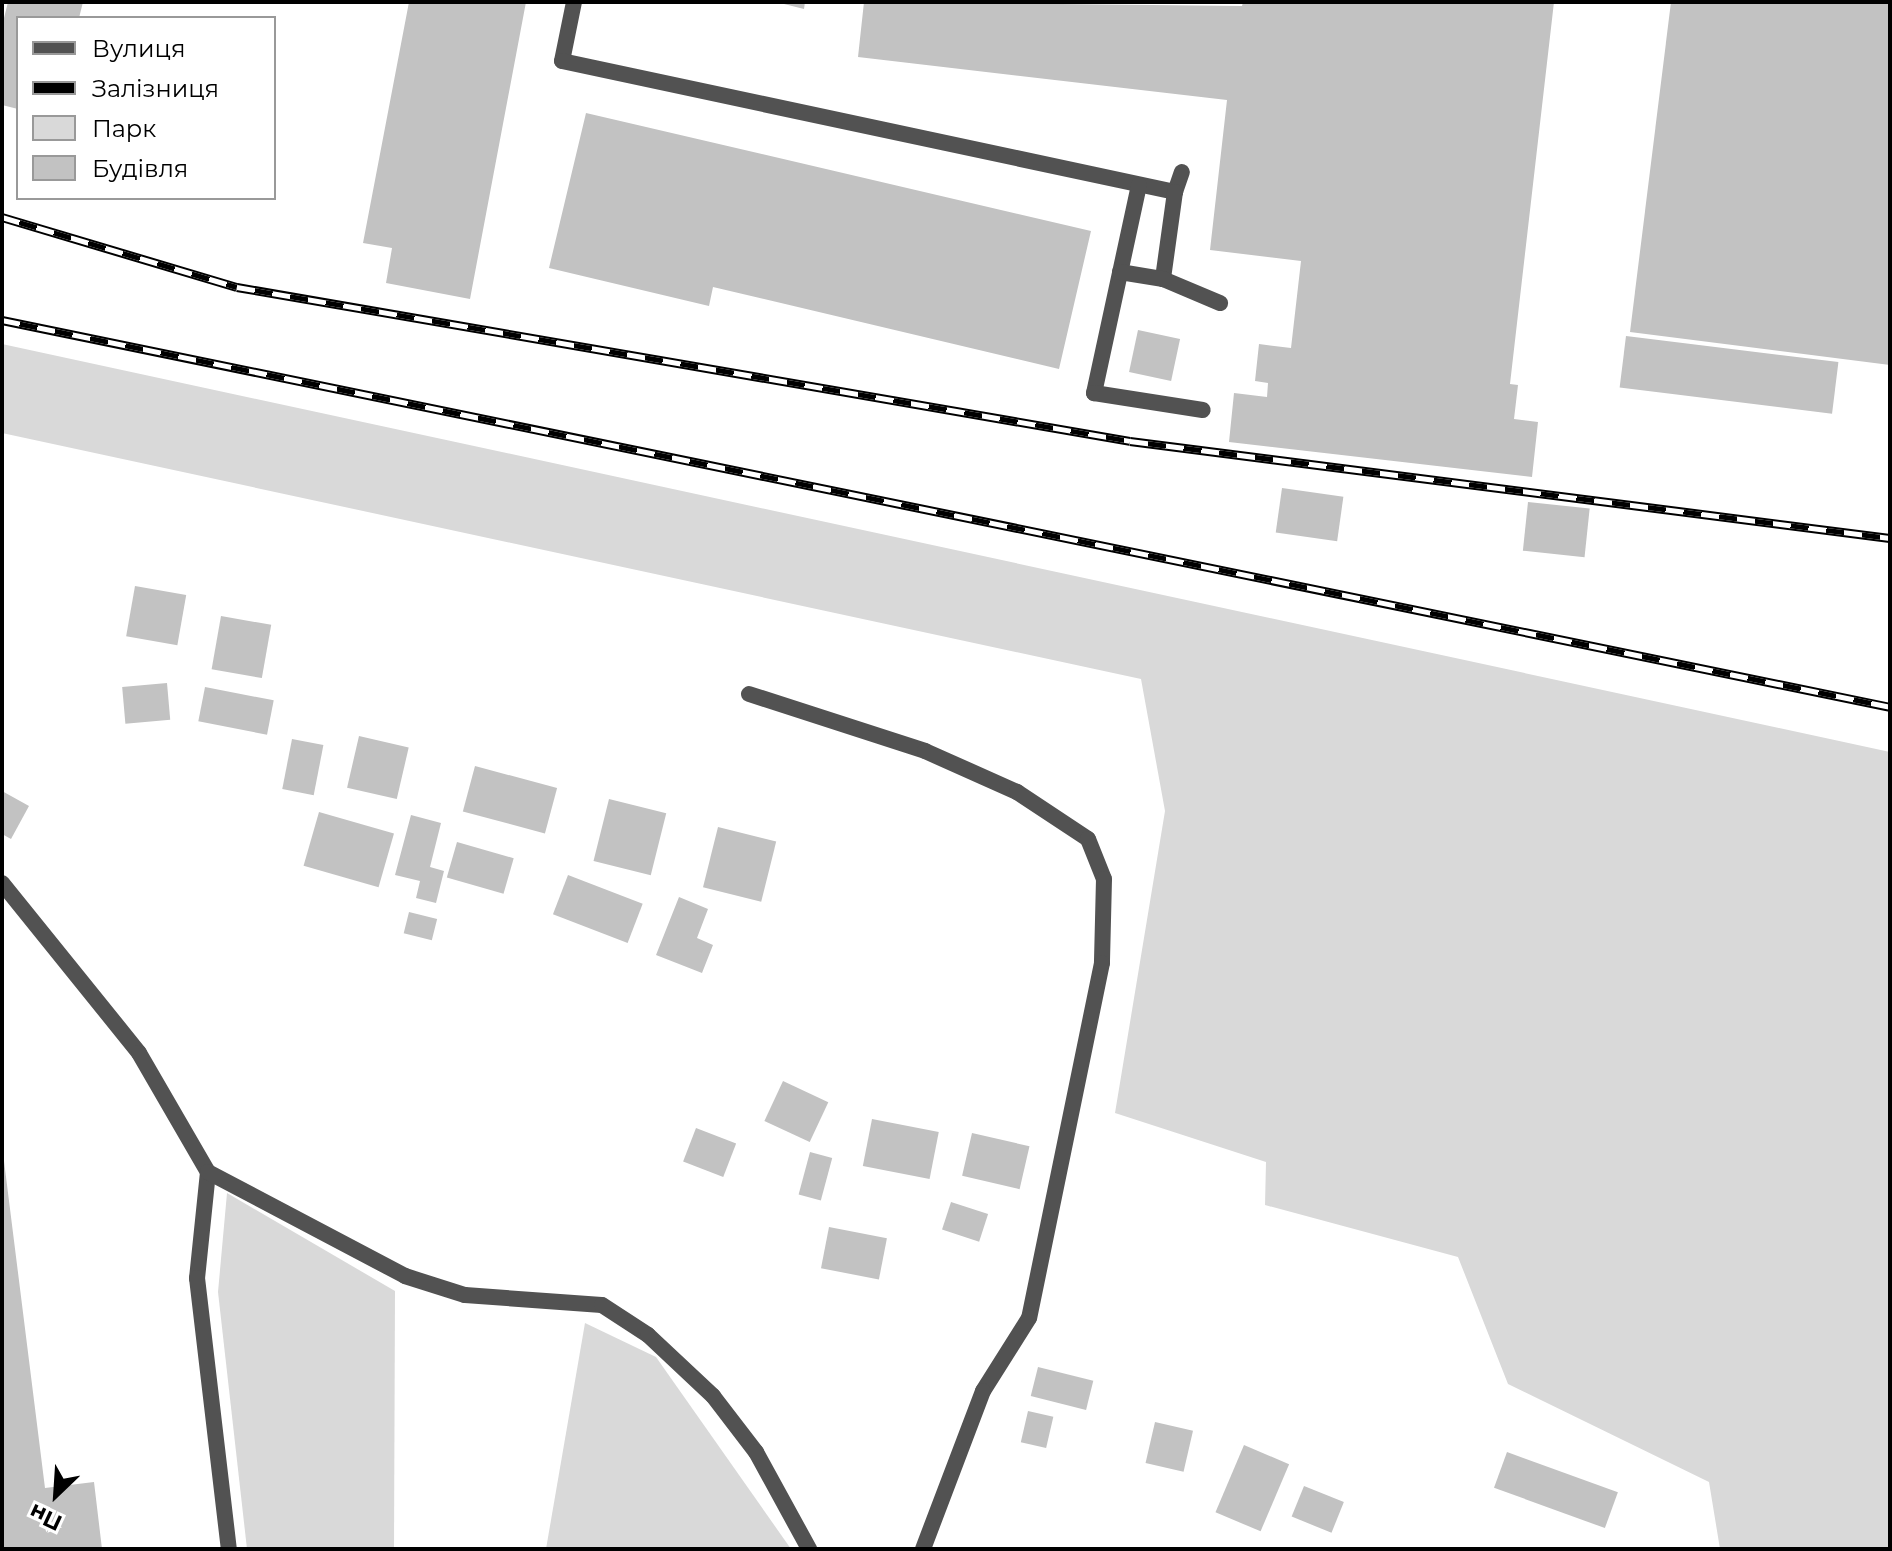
<!DOCTYPE html>
<meta charset="utf-8">
<style>
body{margin:0}
#map{position:relative;width:1892px;height:1551px;overflow:hidden;background:#fff;font-family:Montserrat,sans-serif}
div>[style]{position:absolute}
.green>*{inset:0;background:#d9d9d9}
.building>*{inset:0;background:#c2c2c2;transform-origin:0 0}
.lane>*{height:16px;margin:-8px;padding:0 8px;transform-origin:8px;border-radius:8px;background:#525252}
.street>*{height:16px;margin:-8px;padding:0 8px;transform-origin:8px;border-radius:8px;background:#525252}
.rail>*{height:9px;margin-top:-4.5px;transform-origin:0;background:repeating-linear-gradient(90deg,#fff 0 18px,#000 0 36px);box-sizing:border-box;border-block:2px solid #000}
span{translate:-50% -50%;white-space:nowrap;text-align:center;line-height:1.15;-webkit-text-stroke:8px #fff;paint-order:stroke}
.frame{position:absolute;inset:0;border:4px solid #000;pointer-events:none}
.legend{position:absolute;left:16px;top:16px;width:260px;height:184px;box-sizing:border-box;background:#fff;border:2px solid #999;margin:0;padding:10px 14px;list-style:none;font-size:24px;color:#000}
.legend li{display:flex;align-items:center;gap:16px;height:40px}
.legend b{width:40px;border:2px solid #999}
.north{position:absolute;left:16px;top:1455px;width:80px;height:80px;-webkit-text-stroke:6px #fff;paint-order:stroke;rotate:205deg;font-size:22px;font-weight:700;line-height:32px;text-align:center;color:#000}
.north::after{content:'';display:block;margin:auto;width:28px;height:36px;background:#000;clip-path:polygon(50% 0,100% 100%,50% 72%,0 100%)}
</style>
<div id="map">
<div class="green">
<div style="clip-path:polygon(2px 344px,1890px 752px,1890px 1549px,1720px 1549px,1709px 1482px,1508px 1384px,1458px 1257px,1265px 1205px,1266px 1162px,1115px 1113px,1165px 811px,1141px 679px,2px 433px)"></div>
<div style="clip-path:polygon(227px 1193px,395px 1291px,394px 1549px,247px 1549px,218px 1292px)"></div>
<div style="clip-path:polygon(585px 1323px,656px 1357px,791px 1549px,546px 1549px)"></div>
</div>
<div class="building">
<div style="clip-path:polygon(8px 2px,83px 2px,79px 18px,18px 18px,18px 109px,2px 105px,2px 26px)"></div>
<div style="clip-path:polygon(409px 2px,526px 2px,470px 299px,386px 283px,392px 248px,363px 243px)"></div>
<div style="clip-path:polygon(776px 2px,805px 2px,804px 9px)"></div>
<div style="clip-path:polygon(864px 2px,1242px 6px,1243px 2px,1554px 2px,1510px 384px,1518px 385px,1514px 419px,1538px 422px,1532px 477px,1229px 442px,1234px 393px,1267px 397px,1268px 383px,1255px 381px,1259px 344px,1291px 348px,1301px 261px,1210px 250px,1227px 100px,858px 57px)"></div>
<div style="clip-path:polygon(1671px 2px,1890px 2px,1890px 365px,1630px 332px)"></div>
<div style="clip-path:polygon(586px 113px,1091px 231px,1059px 369px,713px 287px,709px 306px,549px 268px)"></div>
<div style="left:1138px;top:330px;width:43px;height:43px;rotate:12deg"></div>
<div style="left:1626px;top:336px;width:214px;height:52px;rotate:7deg"></div>
<div style="left:1282px;top:488px;width:62px;height:45px;rotate:8deg"></div>
<div style="left:1528px;top:502px;width:62px;height:49px;rotate:6deg"></div>
<div style="left:135px;top:586px;width:52px;height:51px;rotate:10deg"></div>
<div style="left:221px;top:616px;width:51px;height:54px;rotate:10deg"></div>
<div style="left:167px;top:683px;width:37px;height:45px;rotate:85deg"></div>
<div style="left:205px;top:687px;width:70px;height:35px;rotate:11deg"></div>
<div style="left:359px;top:736px;width:51px;height:53px;rotate:13deg"></div>
<div style="left:292px;top:739px;width:32px;height:51px;rotate:11deg"></div>
<div style="left:475px;top:766px;width:85px;height:47px;rotate:15deg"></div>
<div style="clip-path:polygon(2px 791px,29px 806px,11px 839px,2px 834px)"></div>
<div style="left:609px;top:799px;width:59px;height:64px;rotate:14deg"></div>
<div style="left:319px;top:812px;width:78px;height:56px;rotate:16deg"></div>
<div style="clip-path:polygon(411px 815px,441px 823px,430px 867px,444px 871px,436px 903px,416px 898px,420px 881px,395px 875px)"></div>
<div style="left:718px;top:827px;width:60px;height:62px;rotate:14deg"></div>
<div style="left:457px;top:842px;width:59px;height:37px;rotate:16deg"></div>
<div style="left:568px;top:875px;width:80px;height:42px;rotate:21deg"></div>
<div style="clip-path:polygon(679px 897px,708px 909px,697px 938px,713px 945px,702px 973px,656px 955px)"></div>
<div style="left:409px;top:912px;width:29px;height:22px;rotate:14deg"></div>
<div style="left:783px;top:1081px;width:50px;height:44px;rotate:25deg"></div>
<div style="left:872px;top:1119px;width:68px;height:48px;rotate:11deg"></div>
<div style="left:696px;top:1128px;width:43px;height:36px;rotate:21deg"></div>
<div style="left:972px;top:1133px;width:59px;height:44px;rotate:13deg"></div>
<div style="clip-path:polygon(2px 1145px,45px 1488px,94px 1482px,102px 1549px,2px 1549px)"></div>
<div style="left:810px;top:1152px;width:23px;height:44px;rotate:15deg"></div>
<div style="left:951px;top:1202px;width:39px;height:29px;rotate:18deg"></div>
<div style="left:829px;top:1227px;width:59px;height:42px;rotate:11deg"></div>
<div style="left:1038px;top:1367px;width:57px;height:30px;rotate:14deg"></div>
<div style="left:1028px;top:1411px;width:26px;height:32px;rotate:13deg"></div>
<div style="left:1155px;top:1422px;width:39px;height:42px;rotate:13deg"></div>
<div style="left:1244px;top:1445px;width:49px;height:73px;rotate:23deg"></div>
<div style="left:1507px;top:1452px;width:118px;height:38px;rotate:20deg"></div>
<div style="left:1304px;top:1486px;width:43px;height:33px;rotate:22deg"></div>
</div>
<div class="lane">
<div style="left:208px;top:1172px;width:107px;rotate:95.9deg"></div>
<div style="left:197px;top:1278px;width:273px;rotate:83.3deg"></div>
</div>
<div class="street">
<div style="left:574px;top:2px;width:60px;rotate:101.5deg"></div>
<div style="left:562px;top:61px;width:627px;rotate:12.06deg"></div>
<div style="left:1175px;top:192px;width:21px;rotate:-71deg"></div>
<div style="left:1139px;top:185px;width:213px;rotate:102.2deg"></div>
<div style="left:1094px;top:393px;width:110px;rotate:8.9deg"></div>
<div style="left:1175px;top:192px;width:88px;rotate:97.9deg"></div>
<div style="left:1163px;top:279px;width:62px;rotate:22.8deg"></div>
<div style="left:1120px;top:272px;width:44px;rotate:9.2deg"></div>
<div style="left:749px;top:694px;width:185px;rotate:17.9deg"></div>
<div style="left:925px;top:751px;width:101px;rotate:24deg"></div>
<div style="left:1017px;top:792px;width:85px;rotate:33.5deg"></div>
<div style="left:1088px;top:839px;width:43px;rotate:68.2deg"></div>
<div style="left:1104px;top:879px;width:84px;rotate:91.4deg"></div>
<div style="left:1102px;top:963px;width:362px;rotate:101.6deg"></div>
<div style="left:1029px;top:1318px;width:86px;rotate:122.2deg"></div>
<div style="left:983px;top:1391px;width:169px;rotate:110.8deg"></div>
<div style="left:2px;top:883px;width:218px;rotate:51.1deg"></div>
<div style="left:139px;top:1053px;width:138px;rotate:59.9deg"></div>
<div style="left:208px;top:1172px;width:223px;rotate:27.8deg"></div>
<div style="left:405px;top:1276px;width:63px;rotate:17.6deg"></div>
<div style="left:465px;top:1295px;width:137px;rotate:4.2deg"></div>
<div style="left:602px;top:1305px;width:55px;rotate:33.1deg"></div>
<div style="left:648px;top:1335px;width:89px;rotate:43.2deg"></div>
<div style="left:713px;top:1396px;width:71px;rotate:52.5deg"></div>
<div style="left:756px;top:1452px;width:111px;rotate:61.3deg"></div>
</div>
<div class="rail">
<div style="left:2px;top:217px;width:245px;rotate:16.6deg"></div>
<div style="left:237px;top:287px;width:906px;rotate:9.78deg"></div>
<div style="left:1130px;top:441px;width:766px;rotate:7.27deg"></div>
<div style="left:2px;top:320px;width:1927px;rotate:11.58deg"></div>
</div>
<div class="frame"></div>
<ul class="legend">
<li><b style="height:10px;background:#525252"></b>Вулиця</li>
<li><b style="height:10px;background:#000"></b>Залізниця</li>
<li><b style="height:22px;background:#d9d9d9"></b>Парк</li>
<li><b style="height:22px;background:#c2c2c2"></b>Будівля</li>
</ul>
<div class="north">Пн</div>
</div>
